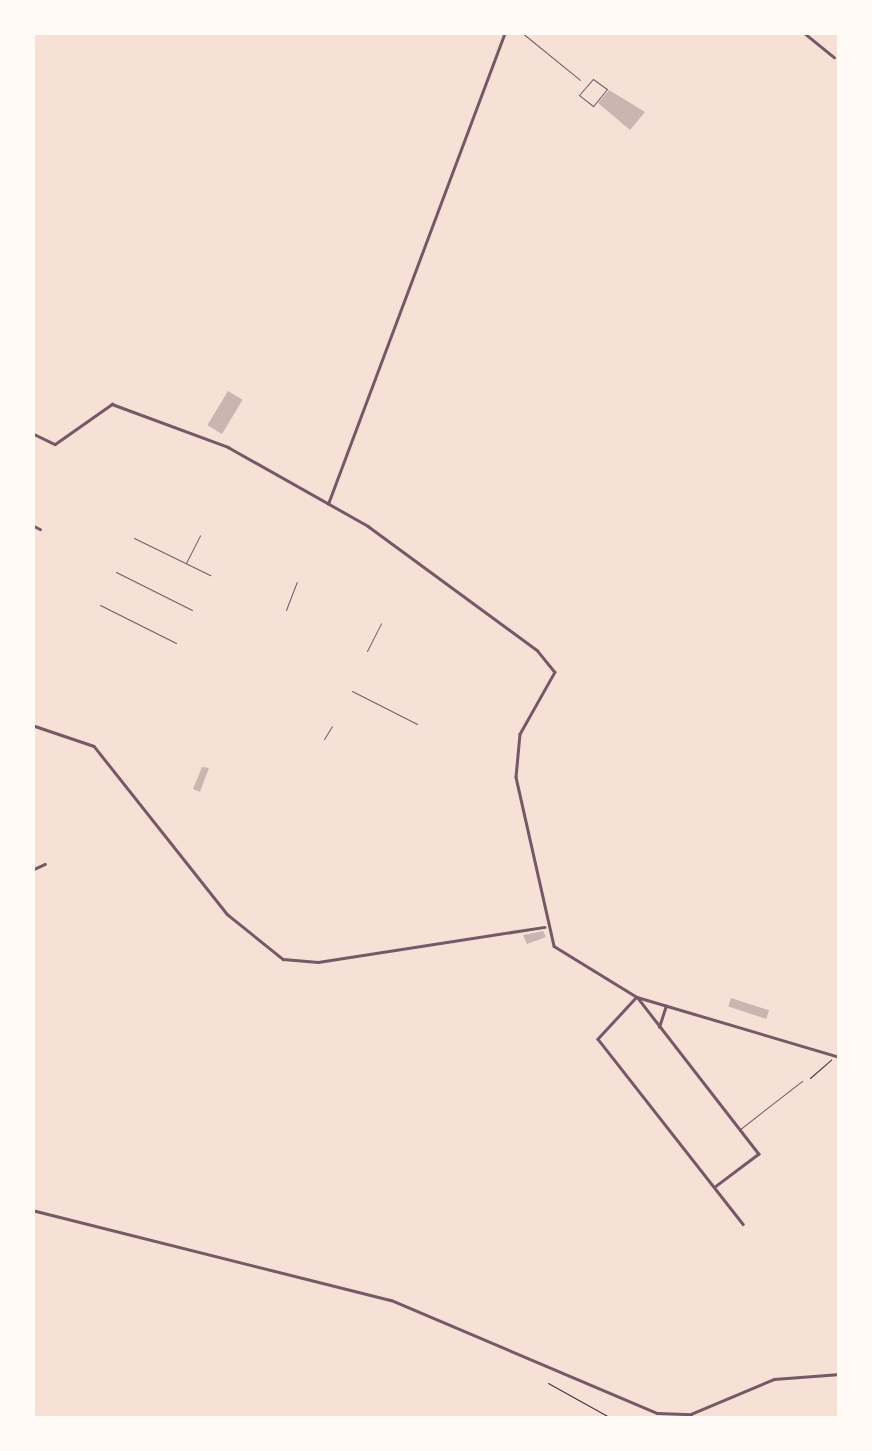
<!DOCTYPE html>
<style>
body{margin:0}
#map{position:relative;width:872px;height:1451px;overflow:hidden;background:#f7e1d7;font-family:"Sofia Sans Condensed",sans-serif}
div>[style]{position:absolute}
.building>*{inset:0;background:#ccb4b1;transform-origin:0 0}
.path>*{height:1px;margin:-0.5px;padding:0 0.5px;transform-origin:0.5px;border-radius:0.5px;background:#4a2c40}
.service>*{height:1px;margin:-0.5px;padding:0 0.5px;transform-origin:0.5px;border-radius:0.5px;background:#755966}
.pedestrian>*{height:1px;margin:-0.5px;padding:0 0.5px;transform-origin:0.5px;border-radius:0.5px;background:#755966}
.minor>*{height:2.5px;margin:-1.25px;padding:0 1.25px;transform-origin:1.25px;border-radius:1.25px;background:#755966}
span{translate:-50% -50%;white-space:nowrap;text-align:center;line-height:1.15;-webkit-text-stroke:10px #fffaf5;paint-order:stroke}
.frame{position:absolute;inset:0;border:35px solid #fffaf5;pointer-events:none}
</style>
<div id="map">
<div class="building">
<div style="clip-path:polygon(609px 90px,645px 112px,630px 130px,598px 103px)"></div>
<div style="left:228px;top:391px;width:17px;height:40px;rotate:31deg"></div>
<div style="clip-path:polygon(202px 767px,209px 768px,200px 792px,193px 789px)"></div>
<div style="clip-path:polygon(543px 931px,546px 937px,527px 944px,523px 935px)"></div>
<div style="left:731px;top:998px;width:40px;height:9px;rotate:18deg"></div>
</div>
<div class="path">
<div style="left:810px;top:1078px;width:28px;rotate:-41deg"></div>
<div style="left:548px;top:1383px;width:72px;rotate:29.1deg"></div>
</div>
<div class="service">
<div style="left:739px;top:1130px;width:80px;rotate:-37.9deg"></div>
</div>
<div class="pedestrian">
<div style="left:521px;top:32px;width:76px;rotate:39.1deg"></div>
<div style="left:593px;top:79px;width:17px;rotate:36deg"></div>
<div style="left:607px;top:89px;width:22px;rotate:129deg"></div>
<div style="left:593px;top:106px;width:18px;rotate:-142deg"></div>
<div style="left:579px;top:95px;width:21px;rotate:-49deg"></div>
<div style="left:134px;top:538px;width:85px;rotate:26deg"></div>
<div style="left:186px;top:563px;width:31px;rotate:-63deg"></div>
<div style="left:116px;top:572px;width:85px;rotate:26.6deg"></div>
<div style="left:100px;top:605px;width:85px;rotate:26.6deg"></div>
<div style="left:286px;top:610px;width:30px;rotate:-69deg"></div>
<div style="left:367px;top:651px;width:31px;rotate:-63deg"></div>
<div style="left:352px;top:691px;width:73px;rotate:26.9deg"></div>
<div style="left:324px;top:739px;width:15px;rotate:-58deg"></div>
</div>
<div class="minor">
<div style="left:803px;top:32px;width:40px;rotate:39deg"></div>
<div style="left:32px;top:433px;width:25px;rotate:26deg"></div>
<div style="left:55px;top:444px;width:70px;rotate:-35.1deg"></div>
<div style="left:112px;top:404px;width:124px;rotate:20.3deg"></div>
<div style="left:228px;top:447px;width:161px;rotate:29.4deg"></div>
<div style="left:368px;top:526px;width:210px;rotate:36.3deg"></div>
<div style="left:537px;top:650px;width:28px;rotate:51deg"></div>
<div style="left:555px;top:672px;width:71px;rotate:119.4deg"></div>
<div style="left:520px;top:734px;width:43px;rotate:95.3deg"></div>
<div style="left:516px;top:777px;width:173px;rotate:77.3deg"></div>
<div style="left:554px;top:946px;width:97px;rotate:31.6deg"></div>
<div style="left:637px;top:997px;width:212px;rotate:16.5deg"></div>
<div style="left:328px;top:504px;width:504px;rotate:-69.44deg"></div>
<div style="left:32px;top:525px;width:9px;rotate:27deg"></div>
<div style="left:32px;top:725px;width:65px;rotate:18.7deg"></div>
<div style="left:94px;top:746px;width:214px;rotate:51.6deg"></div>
<div style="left:227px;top:914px;width:72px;rotate:38.8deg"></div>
<div style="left:283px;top:959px;width:35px;rotate:5deg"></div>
<div style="left:318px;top:962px;width:229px;rotate:-8.8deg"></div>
<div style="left:32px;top:870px;width:14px;rotate:-25deg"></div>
<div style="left:636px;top:998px;width:56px;rotate:132.8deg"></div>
<div style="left:598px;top:1039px;width:235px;rotate:51.9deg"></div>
<div style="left:638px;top:998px;width:197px;rotate:52.2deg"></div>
<div style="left:759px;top:1154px;width:55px;rotate:143.1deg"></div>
<div style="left:659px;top:1027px;width:22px;rotate:-72deg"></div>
<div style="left:32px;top:1210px;width:370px;rotate:14.1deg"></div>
<div style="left:391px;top:1300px;width:289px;rotate:23deg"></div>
<div style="left:657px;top:1413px;width:34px;rotate:2deg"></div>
<div style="left:691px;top:1414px;width:90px;rotate:-22.9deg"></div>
<div style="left:774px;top:1379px;width:66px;rotate:-4.3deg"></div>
</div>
<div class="frame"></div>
</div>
